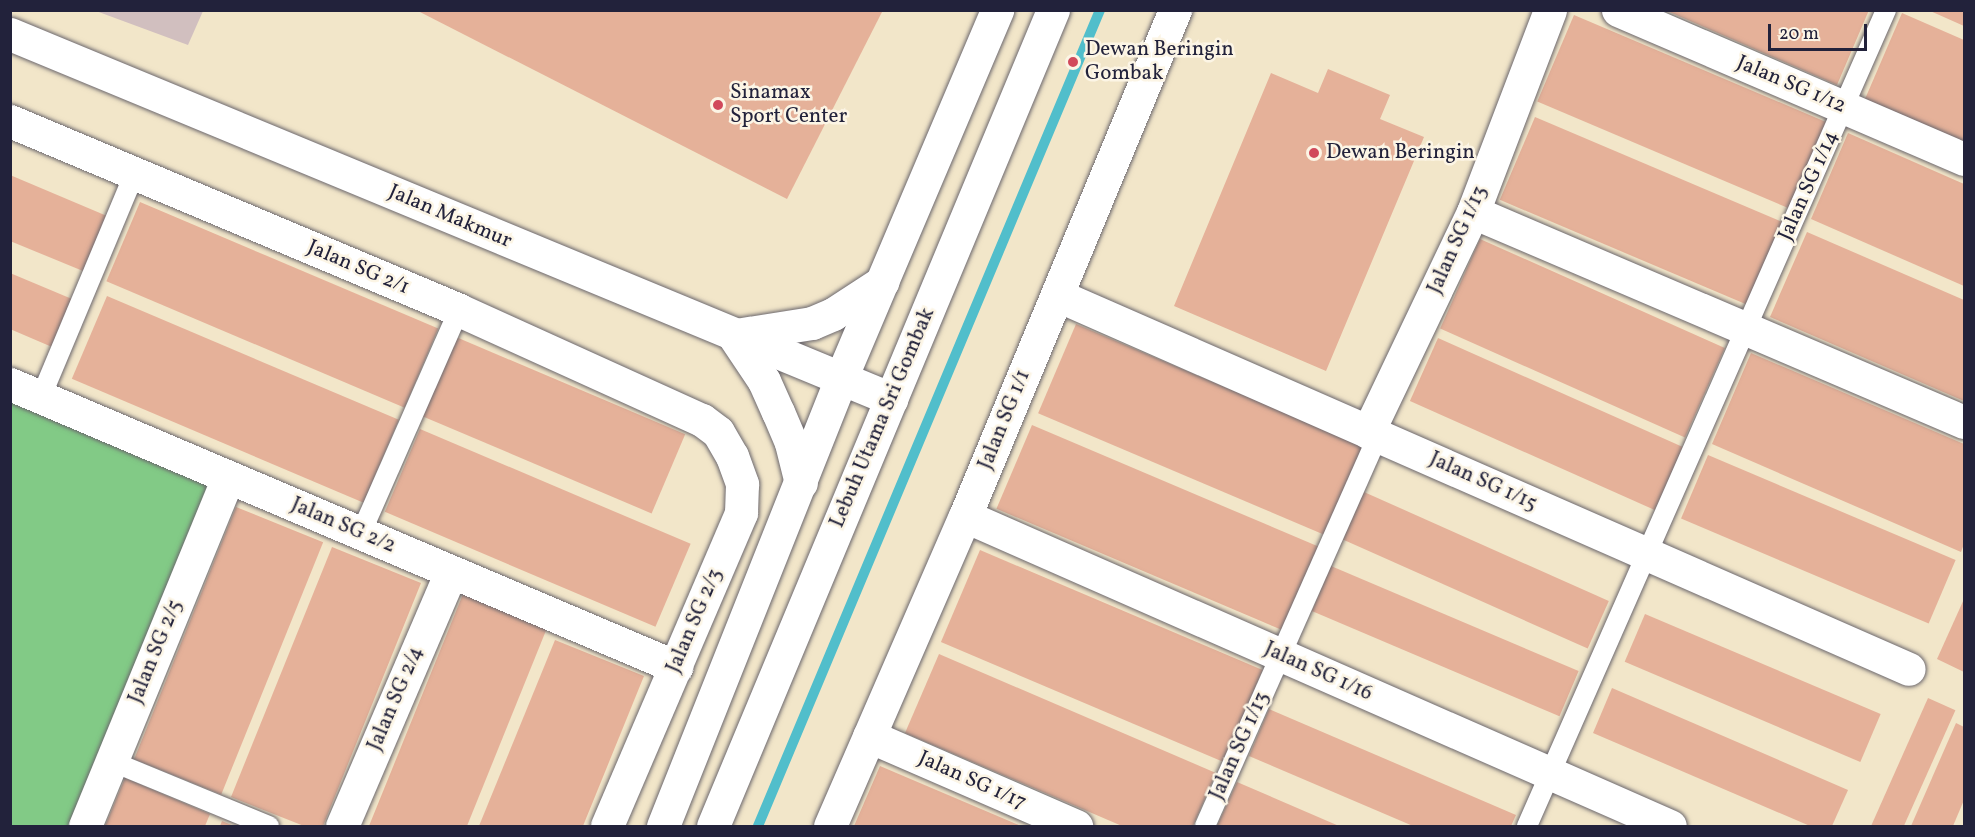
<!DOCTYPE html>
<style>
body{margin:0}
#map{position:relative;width:1975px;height:837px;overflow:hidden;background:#f2e6c9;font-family:Vollkorn,serif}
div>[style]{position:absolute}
.industrial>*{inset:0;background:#d1bfbf}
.green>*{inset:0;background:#82ca86}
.stream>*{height:10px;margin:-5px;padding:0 5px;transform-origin:5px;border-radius:5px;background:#51becb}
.building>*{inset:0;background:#e5b199;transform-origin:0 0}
.roads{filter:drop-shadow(0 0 2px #6b676d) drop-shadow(0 0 2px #6b676d)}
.service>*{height:20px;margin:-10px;padding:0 10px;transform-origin:10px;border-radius:10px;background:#fff}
.minor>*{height:33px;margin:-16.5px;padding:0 16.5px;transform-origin:16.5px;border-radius:16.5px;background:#fff}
.tertiary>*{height:33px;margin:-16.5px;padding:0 16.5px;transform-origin:16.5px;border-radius:16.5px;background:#fff}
.dots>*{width:16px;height:16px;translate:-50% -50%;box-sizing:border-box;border:3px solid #fcf5e5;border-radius:50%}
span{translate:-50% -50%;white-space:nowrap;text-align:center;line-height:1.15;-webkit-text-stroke:5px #fcf5e5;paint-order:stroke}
.poi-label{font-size:21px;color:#22223b}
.left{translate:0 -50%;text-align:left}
.street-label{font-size:21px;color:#22223b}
.frame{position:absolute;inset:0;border:12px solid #22223b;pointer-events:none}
.scale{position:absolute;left:1768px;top:24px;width:99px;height:27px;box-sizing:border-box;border:3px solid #22223b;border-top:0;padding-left:8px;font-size:18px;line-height:21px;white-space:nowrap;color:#22223b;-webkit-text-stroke:4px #fcf5e5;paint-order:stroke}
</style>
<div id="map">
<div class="industrial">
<div style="clip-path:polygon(96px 11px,203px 11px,188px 45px)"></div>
</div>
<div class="green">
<div style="clip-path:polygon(10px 384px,228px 477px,85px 826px,11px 826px)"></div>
</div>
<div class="stream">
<div style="left:758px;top:826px;width:885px;rotate:-67.26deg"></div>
</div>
<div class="building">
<div style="clip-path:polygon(416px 10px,883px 10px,787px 199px)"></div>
<div style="clip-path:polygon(1665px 10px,1869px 10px,1837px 85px)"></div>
<div style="clip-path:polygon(1928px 10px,1964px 10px,1964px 26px)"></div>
<div style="clip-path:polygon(1902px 13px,1964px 40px,1964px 142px,1865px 99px)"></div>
<div style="left:1574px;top:15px;width:275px;height:94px;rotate:23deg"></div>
<div style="clip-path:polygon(1328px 69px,1390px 95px,1380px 119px,1424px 137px,1326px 371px,1174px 306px,1271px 73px,1318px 93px)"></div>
<div style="left:1535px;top:117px;width:270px;height:90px;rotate:23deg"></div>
<div style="clip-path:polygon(1848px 133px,1964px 184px,1964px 286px,1811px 219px)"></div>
<div style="clip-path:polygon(10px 175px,107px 216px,83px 271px,10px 241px)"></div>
<div style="left:140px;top:202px;width:324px;height:86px;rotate:23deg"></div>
<div style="clip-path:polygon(1807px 232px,1964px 300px,1964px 401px,1770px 317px)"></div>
<div style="left:1480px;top:239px;width:268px;height:98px;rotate:24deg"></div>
<div style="clip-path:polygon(10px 273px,72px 299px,52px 347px,10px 329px)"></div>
<div style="left:107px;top:296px;width:317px;height:90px;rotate:23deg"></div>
<div style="left:1076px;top:324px;width:314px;height:97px;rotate:23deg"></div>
<div style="left:456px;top:337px;width:249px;height:86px;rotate:23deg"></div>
<div style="left:1438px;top:338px;width:268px;height:69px;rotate:24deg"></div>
<div style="clip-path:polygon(1751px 353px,1964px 444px,1964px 544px,1961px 552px,1712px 444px)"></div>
<div style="left:1032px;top:425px;width:313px;height:91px;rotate:23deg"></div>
<div style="left:420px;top:429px;width:294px;height:90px;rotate:23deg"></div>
<div style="left:1708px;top:455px;width:269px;height:69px;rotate:23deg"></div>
<div style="left:1364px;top:492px;width:268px;height:52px;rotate:24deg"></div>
<div style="left:236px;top:507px;width:94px;height:272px;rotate:22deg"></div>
<div style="clip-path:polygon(332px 547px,421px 583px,323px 826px,304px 826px,231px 797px)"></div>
<div style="left:980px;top:550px;width:307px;height:100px;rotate:23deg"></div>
<div style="left:1331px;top:566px;width:269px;height:49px;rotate:23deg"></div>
<div style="clip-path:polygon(463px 594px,547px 628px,467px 826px,369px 826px)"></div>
<div style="clip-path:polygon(1964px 599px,1964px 672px,1937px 659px)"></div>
<div style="left:1645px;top:614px;width:256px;height:52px;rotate:23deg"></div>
<div style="clip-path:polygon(555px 640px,644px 676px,583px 826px,479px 826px)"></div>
<div style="clip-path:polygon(939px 654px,1216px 773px,1193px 826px,1122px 826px,905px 733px)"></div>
<div style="clip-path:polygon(1612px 688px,1848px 790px,1832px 826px,1810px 826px,1593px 733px)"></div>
<div style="left:1928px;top:698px;width:30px;height:140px;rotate:24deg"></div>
<div style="clip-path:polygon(1269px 709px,1516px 815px,1511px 826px,1413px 826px,1249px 756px)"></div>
<div style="clip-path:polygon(1956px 723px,1964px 727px,1964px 800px,1953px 826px,1911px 826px)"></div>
<div style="clip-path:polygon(880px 766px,1021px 826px,854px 826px)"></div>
<div style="clip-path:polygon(125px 778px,210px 814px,205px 826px,105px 826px)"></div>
<div style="clip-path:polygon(1237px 782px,1339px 826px,1217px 826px)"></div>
<div style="clip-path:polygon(222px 821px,234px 826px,220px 826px)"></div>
</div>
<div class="roads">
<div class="service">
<div style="left:41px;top:397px;width:241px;rotate:-67.3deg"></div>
<div style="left:361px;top:533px;width:244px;rotate:-66.3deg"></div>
<div style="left:111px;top:761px;width:171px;rotate:22.4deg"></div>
<div style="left:1205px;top:826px;width:427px;rotate:-66.1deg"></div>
<div style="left:1527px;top:826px;width:891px;rotate:-66.25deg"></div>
</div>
<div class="minor">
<div style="left:1618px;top:10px;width:377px;rotate:23.3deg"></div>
<div style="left:10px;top:121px;width:487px;rotate:22.8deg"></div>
<div style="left:459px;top:310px;width:267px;rotate:24.4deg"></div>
<div style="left:702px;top:420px;width:20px;rotate:37deg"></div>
<div style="left:718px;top:432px;width:28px;rotate:60deg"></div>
<div style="left:732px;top:456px;width:30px;rotate:70deg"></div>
<div style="left:742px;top:484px;width:29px;rotate:92deg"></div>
<div style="left:741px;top:513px;width:340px;rotate:113.2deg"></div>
<div style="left:1473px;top:212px;width:534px;rotate:23.16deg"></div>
<div style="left:1057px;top:295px;width:930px;rotate:23.7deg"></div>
<div style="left:10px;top:384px;width:724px;rotate:23.02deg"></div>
<div style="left:1368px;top:432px;width:244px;rotate:-64.5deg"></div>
<div style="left:1473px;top:212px;width:216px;rotate:-69.1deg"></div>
<div style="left:965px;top:516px;width:770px;rotate:23.74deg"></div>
<div style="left:869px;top:736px;width:226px;rotate:23.5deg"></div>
<div style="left:85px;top:826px;width:377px;rotate:-67.7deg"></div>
<div style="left:342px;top:826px;width:276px;rotate:-66.8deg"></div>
<div style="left:830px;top:826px;width:338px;rotate:-66.5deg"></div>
<div style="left:965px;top:516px;width:548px;rotate:-67.46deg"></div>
</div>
<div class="tertiary">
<div style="left:10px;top:34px;width:954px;rotate:22.5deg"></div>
<div style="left:736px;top:335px;width:77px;rotate:-9deg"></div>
<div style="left:812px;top:323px;width:23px;rotate:-23deg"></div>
<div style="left:833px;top:314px;width:59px;rotate:-33.1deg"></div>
<div style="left:734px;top:336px;width:54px;rotate:56.3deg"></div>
<div style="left:764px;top:381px;width:34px;rotate:66deg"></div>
<div style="left:778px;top:412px;width:34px;rotate:67deg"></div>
<div style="left:791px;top:443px;width:41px;rotate:76deg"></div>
<div style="left:663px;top:826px;width:482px;rotate:-68.3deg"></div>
<div style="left:841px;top:378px;width:400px;rotate:-67deg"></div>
<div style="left:713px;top:826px;width:884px;rotate:-67.38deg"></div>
</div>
</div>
<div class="dots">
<div style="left:1073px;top:62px;background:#d1495b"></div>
<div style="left:718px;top:105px;background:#d1495b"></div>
<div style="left:1314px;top:153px;background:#d1495b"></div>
</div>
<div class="poi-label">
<span class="left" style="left:1085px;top:62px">Dewan Beringin<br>Gombak</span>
<span class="left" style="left:730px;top:105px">Sinamax<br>Sport Center</span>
<span class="left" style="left:1326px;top:153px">Dewan Beringin</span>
</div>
<div class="street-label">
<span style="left:1791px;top:85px;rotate:23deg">Jalan SG 1/12</span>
<span style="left:1809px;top:186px;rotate:-66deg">Jalan SG 1/14</span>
<span style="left:450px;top:217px;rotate:23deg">Jalan Makmur</span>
<span style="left:1458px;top:240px;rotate:-66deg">Jalan SG 1/13</span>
<span style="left:358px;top:268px;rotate:23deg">Jalan SG 2/1</span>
<span style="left:883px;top:418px;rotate:-67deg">Lebuh Utama Sri Gombak</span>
<span style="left:1005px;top:420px;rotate:-68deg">Jalan SG 1/1</span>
<span style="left:1483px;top:482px;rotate:24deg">Jalan SG 1/15</span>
<span style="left:343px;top:526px;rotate:23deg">Jalan SG 2/2</span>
<span style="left:695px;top:621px;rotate:-67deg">Jalan SG 2/3</span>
<span style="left:156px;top:652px;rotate:-68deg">Jalan SG 2/5</span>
<span style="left:1318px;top:672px;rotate:24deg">Jalan SG 1/16</span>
<span style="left:396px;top:699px;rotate:-67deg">Jalan SG 2/4</span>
<span style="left:1240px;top:746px;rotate:-66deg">Jalan SG 1/13</span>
<span style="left:972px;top:781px;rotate:24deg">Jalan SG 1/17</span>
</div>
<div class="frame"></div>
<div class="scale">20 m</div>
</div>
